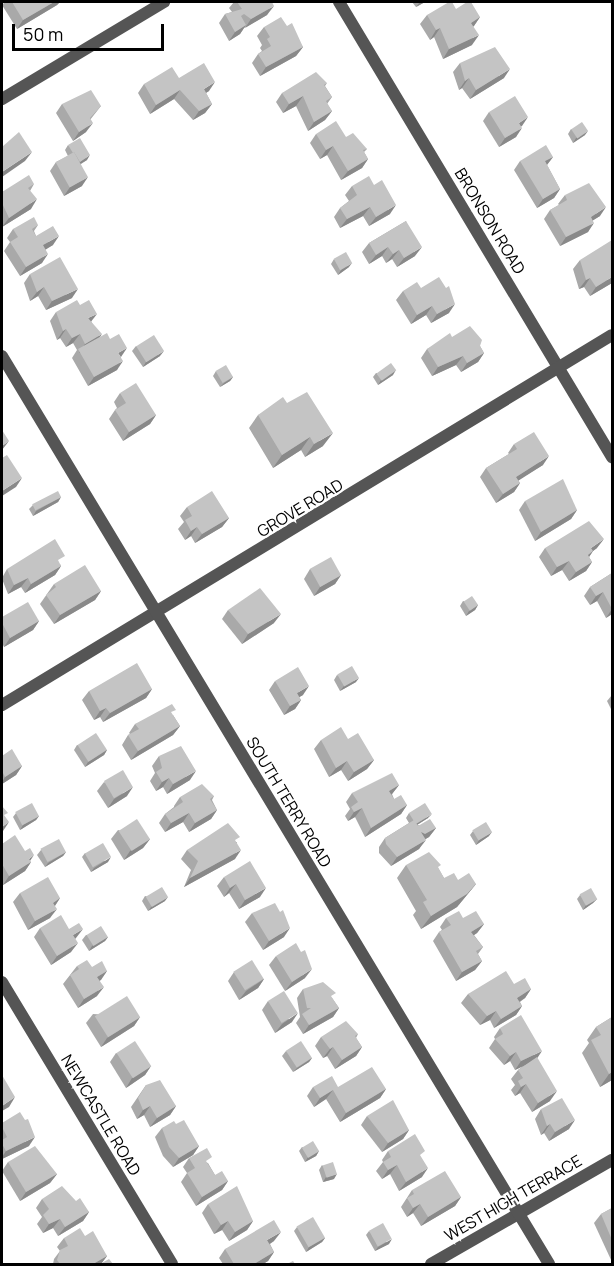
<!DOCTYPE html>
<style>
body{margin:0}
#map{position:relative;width:614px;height:1266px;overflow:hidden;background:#fff;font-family:Manrope,sans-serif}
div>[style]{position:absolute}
.minor>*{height:12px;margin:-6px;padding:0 6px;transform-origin:6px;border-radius:6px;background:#555}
.tertiary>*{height:12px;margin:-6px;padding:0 6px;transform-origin:6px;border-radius:6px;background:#555}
.wall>*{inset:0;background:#a9a9a9}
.shaded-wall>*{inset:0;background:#898989}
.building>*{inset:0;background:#c4c4c4;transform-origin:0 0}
span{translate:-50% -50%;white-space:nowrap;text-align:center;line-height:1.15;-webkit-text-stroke:4.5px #fff;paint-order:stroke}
.street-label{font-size:16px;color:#000}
.frame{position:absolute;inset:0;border:3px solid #000;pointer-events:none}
.scale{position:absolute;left:12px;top:24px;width:152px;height:27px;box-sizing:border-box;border:3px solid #000;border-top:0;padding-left:8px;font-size:18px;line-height:21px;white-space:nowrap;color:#000;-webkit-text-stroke:4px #fff;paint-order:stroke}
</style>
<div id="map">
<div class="minor">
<div style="left:339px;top:2px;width:531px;rotate:59.04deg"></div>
<div style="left:2px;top:99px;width:189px;rotate:-30.9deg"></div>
<div style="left:2px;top:705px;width:713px;rotate:-31.24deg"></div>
<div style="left:2px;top:982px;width:329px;rotate:58.9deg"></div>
<div style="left:431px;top:1264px;width:209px;rotate:-29.9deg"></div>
</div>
<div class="tertiary">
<div style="left:2px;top:356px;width:1060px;rotate:58.93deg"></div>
</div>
<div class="wall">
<div style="clip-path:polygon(5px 2px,60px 2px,57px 5px,17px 29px,2px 5px)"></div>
<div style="clip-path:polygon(234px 2px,272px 2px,267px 15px,244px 28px,240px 34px,229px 41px,219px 23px,225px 14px,232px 12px,229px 8px)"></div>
<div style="clip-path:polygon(412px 2px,425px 2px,416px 7px)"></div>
<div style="clip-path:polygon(456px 9px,480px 17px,473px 27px,472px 45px,443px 59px,434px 37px,430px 40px,420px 24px,427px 15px)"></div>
<div style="clip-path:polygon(287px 26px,303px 47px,296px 56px,260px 76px,252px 63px,258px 54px,262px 51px,260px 48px,262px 45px,257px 36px,264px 27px)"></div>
<div style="clip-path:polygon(460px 63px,504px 78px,470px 99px,462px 88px,459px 90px,453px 72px)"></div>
<div style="clip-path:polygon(179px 78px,209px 91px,206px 93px,212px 104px,205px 113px,193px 120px,174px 99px,150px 114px,138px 93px,144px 84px)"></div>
<div style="clip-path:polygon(327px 83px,325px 86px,332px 97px,327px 104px,332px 111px,325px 120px,308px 131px,296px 106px,283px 113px,276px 102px,282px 93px)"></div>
<div style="clip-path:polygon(62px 104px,101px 106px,90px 120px,86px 132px,73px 141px,56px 113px)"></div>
<div style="clip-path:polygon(489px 112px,521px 126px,516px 137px,499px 147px,483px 121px)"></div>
<div style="clip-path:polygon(571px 129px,585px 135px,573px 143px,568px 134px)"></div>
<div style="clip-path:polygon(316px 134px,346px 137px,367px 149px,364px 152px,368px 159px,362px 168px,341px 180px,327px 155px,320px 159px,310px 143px)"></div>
<div style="clip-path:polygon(68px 145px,87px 160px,81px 164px,82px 186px,64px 196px,50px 171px,56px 162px,68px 156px,65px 150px)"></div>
<div style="clip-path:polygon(553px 157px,547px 165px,560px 189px,554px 198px,537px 208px,514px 170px,520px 161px)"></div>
<div style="clip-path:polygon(34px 184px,30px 191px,31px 209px,2px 227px,2px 192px)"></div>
<div style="clip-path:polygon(374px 185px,390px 214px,369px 226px,363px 216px,340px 228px,334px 217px,340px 208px,349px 201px,345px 195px,352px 186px)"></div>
<div style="clip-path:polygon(565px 195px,600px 216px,593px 220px,588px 232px,560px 246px,544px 219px,550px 210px,559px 205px,558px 204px)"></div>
<div style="clip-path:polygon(406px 221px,415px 256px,397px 267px,392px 259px,386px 263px,382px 256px,369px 264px,362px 252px,369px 243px)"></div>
<div style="clip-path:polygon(38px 225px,34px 231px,36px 236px,53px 245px,45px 249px,42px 263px,20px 276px,4px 251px,10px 242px,7px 238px,13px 229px)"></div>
<div style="clip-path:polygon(334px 259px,349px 267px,338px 275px,331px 264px)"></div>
<div style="clip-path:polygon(580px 260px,612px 283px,590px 296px,584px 287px,579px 289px,573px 269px)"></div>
<div style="clip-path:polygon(30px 274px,72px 298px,46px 310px,38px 296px,30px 301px,24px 283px)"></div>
<div style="clip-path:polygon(421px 288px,449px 313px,431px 323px,426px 315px,411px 324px,396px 300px,403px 291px)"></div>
<div style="clip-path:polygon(56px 312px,91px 321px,99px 337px,121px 357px,117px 370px,88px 386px,72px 358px,77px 350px,73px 343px,66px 347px,60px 338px,57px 340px,50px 321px)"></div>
<div style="clip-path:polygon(452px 337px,480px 346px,484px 353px,478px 362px,461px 372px,456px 365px,432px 376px,421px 358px,427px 349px)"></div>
<div style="clip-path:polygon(136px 346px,160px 356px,143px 367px,132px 351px)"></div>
<div style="clip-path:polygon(216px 371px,233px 377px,230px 381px,220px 387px,213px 376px)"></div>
<div style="clip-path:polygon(376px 373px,393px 375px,378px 385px,373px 377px)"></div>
<div style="clip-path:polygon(120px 393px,156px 415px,150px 424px,123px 441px,109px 419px,115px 410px,117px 408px,114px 402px)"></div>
<div style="clip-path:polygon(287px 403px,323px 446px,305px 457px,301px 450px,273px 468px,249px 428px,258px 415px)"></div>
<div style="clip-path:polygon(514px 444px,543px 465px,518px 480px,520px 483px,514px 492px,496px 503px,480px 477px,486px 468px,509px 454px,508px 453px)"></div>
<div style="clip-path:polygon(61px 497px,58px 502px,33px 516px,29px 509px,33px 505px)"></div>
<div style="clip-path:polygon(525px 501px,577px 510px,571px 519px,535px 541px,519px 510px)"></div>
<div style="clip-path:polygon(187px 507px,229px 518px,222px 527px,195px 543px,191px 536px,185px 540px,178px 529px,184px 522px,180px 516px)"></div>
<div style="clip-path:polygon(545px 548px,597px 548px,593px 551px,589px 557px,592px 562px,586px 571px,569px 581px,562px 570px,551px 576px,539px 557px)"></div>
<div style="clip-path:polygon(60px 564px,61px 566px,55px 575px,25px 593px,21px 587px,8px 594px,2px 579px,2px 578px,7px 569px)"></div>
<div style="clip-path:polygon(310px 569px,341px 575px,335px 584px,314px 596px,304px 579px)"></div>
<div style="clip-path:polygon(612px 573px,612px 614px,606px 618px,597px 601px,590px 605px,584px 596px,590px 587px)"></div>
<div style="clip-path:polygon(54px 584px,101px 591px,95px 600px,54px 624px,40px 604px)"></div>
<div style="clip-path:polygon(463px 601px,478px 605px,475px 610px,466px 616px,460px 606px)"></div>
<div style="clip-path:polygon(228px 610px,274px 623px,242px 644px,222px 619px)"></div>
<div style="clip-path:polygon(2px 617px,39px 621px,33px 630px,4px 647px,2px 643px)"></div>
<div style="clip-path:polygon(337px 675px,356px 682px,340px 691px,334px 680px)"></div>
<div style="clip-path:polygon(275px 681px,303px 695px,299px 697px,301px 700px,295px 709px,284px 715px,269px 690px)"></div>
<div style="clip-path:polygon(152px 689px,146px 698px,103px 722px,100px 717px,94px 720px,82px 700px,89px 691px)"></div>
<div style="clip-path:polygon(612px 695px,612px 711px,607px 701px)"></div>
<div style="clip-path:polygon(173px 715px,180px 726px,173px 735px,131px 760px,122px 745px,128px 735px,130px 734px,129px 733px,135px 724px)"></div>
<div style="clip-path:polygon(348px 739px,374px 760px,367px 769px,348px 781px,341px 770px,329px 777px,314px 749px,321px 740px)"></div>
<div style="clip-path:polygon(77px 745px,107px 750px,104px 755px,85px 767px,74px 750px)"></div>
<div style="clip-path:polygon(2px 756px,22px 766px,16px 775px,2px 784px)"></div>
<div style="clip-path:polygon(159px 756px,190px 780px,167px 794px,163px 787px,156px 791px,150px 781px,155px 773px,152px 766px)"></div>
<div style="clip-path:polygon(104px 782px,127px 796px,108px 808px,97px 791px)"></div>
<div style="clip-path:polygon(399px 785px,392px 794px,394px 799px,407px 805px,401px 814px,365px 837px,355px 817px,348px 821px,345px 816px,350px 809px,346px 802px,352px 793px)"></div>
<div style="clip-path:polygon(214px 796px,212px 800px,217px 810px,211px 819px,189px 832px,183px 822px,165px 832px,159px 823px,165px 814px,174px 807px,174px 806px,180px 797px)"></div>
<div style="clip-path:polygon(16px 813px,39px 816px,36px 820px,20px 830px,13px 817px)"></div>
<div style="clip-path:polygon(409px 813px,428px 818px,417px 825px,436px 828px,429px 837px,425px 839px,419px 849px,391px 866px,379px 853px,379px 847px,385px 838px,409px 823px,406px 818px)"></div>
<div style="clip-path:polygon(118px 830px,150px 839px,143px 848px,124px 860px,111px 839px)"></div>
<div style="clip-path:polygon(473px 831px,489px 836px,476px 845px,470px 835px)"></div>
<div style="clip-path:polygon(237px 842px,235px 859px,184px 887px,191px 870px,181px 859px,187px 850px)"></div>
<div style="clip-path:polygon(2px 844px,31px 862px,25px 871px,3px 885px,2px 883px)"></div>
<div style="clip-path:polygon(41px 850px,66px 852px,63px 856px,45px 867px,37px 855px)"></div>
<div style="clip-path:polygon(85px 853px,108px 862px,91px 872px,82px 857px)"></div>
<div style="clip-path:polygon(406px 865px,438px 868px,444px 878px,458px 880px,476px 884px,457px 907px,421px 929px,413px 915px,416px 911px,397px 878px)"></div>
<div style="clip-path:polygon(224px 877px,260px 897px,239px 909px,229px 893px,224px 897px,217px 886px)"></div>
<div style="clip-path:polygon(20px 893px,60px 898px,55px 906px,50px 918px,28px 930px,13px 902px)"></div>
<div style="clip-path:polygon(580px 895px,597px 899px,593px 903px,583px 910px,577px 899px)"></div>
<div style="clip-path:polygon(145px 896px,165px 901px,148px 911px,142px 901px)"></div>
<div style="clip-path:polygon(252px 913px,284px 937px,263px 950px,245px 922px)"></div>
<div style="clip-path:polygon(446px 918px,463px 918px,484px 924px,477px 933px,474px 935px,483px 947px,478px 954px,482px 961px,475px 970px,456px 981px,433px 941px,439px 932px,442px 930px,440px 927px)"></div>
<div style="clip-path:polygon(40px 928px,69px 929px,76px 938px,75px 939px,71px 952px,51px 965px,34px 937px)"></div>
<div style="clip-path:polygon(86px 935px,108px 937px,105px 941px,89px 951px,82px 940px)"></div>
<div style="clip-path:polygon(276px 956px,305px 978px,285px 991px,269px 965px)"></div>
<div style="clip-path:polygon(77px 966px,92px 967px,107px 971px,100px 980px,97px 996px,78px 1008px,63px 984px)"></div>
<div style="clip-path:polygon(234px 972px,264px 979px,258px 988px,239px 1000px,228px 981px)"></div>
<div style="clip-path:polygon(514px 984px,531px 989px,525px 998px,520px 1002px,522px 1006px,516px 1015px,494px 1028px,490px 1020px,480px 1025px,461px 1003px,468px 994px)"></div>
<div style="clip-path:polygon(303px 989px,332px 998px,339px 1008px,333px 1017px,303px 1034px,296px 1023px,300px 1017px,297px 998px)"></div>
<div style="clip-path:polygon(268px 1001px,292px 1022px,275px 1033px,262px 1010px)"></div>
<div style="clip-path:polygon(93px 1014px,140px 1017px,134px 1026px,101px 1047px,86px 1023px)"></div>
<div style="clip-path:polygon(612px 1017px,612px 1080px,600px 1087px,582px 1053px,589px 1043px,587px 1040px,596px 1027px)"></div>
<div style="clip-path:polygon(500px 1028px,537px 1058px,550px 1101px,532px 1112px,520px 1093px,515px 1096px,511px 1090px,515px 1085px,511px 1079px,518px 1070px,523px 1066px,515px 1070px,510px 1061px,504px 1065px,489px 1048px,495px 1039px,494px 1037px)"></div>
<div style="clip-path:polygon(358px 1034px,356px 1038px,362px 1047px,356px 1056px,335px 1069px,327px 1056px,323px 1058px,315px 1046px,321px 1037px)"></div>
<div style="clip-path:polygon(286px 1051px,312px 1058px,309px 1062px,293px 1072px,282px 1056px)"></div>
<div style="clip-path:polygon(116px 1053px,151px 1066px,145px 1075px,126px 1088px,110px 1062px)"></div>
<div style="clip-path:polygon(146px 1085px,176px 1106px,170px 1115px,150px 1127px,144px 1115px,137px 1119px,131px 1107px)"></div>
<div style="clip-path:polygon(313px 1087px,338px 1087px,386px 1089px,380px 1098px,340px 1122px,326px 1099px,314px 1107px,307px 1096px)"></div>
<div style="clip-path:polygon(541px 1109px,569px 1129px,549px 1141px,544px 1133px,541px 1135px,535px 1119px)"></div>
<div style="clip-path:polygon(367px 1116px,409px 1130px,403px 1139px,382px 1152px,361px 1125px)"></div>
<div style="clip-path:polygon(2px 1123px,29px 1146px,2px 1159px)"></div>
<div style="clip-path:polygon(176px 1124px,199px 1146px,193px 1155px,173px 1167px,163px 1156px,155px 1137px,162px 1128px)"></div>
<div style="clip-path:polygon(302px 1147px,319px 1151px,316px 1156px,305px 1162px,299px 1151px)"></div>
<div style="clip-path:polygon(388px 1151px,421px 1157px,422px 1177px,399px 1191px,390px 1174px,382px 1179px,376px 1171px,383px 1162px,382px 1160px)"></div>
<div style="clip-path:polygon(189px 1158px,208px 1163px,215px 1175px,228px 1181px,222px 1190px,196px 1206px,181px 1182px,187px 1173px,183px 1167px)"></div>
<div style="clip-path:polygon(8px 1162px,57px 1174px,50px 1183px,20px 1201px,2px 1171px)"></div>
<div style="clip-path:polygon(322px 1165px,334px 1179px,323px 1182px,319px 1170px)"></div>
<div style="clip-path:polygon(412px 1190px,461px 1197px,455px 1206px,421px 1226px,413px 1213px,407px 1217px,401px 1207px)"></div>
<div style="clip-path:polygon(42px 1199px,76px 1201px,89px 1212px,83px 1221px,58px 1236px,53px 1228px,43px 1233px,37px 1224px,42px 1217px,36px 1208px)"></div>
<div style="clip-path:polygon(208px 1204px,253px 1221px,247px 1230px,229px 1241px,222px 1230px,214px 1234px,202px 1213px)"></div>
<div style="clip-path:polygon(612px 1208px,612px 1262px,594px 1223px,601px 1214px)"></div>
<div style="clip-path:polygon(297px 1227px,325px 1238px,322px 1242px,306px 1252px,294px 1231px)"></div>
<div style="clip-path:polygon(369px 1231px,389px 1244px,375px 1251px,366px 1235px)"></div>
<div style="clip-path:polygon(85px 1236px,107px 1256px,101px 1264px,113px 1264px,53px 1264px,54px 1259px,60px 1251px,57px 1247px,64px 1238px)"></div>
<div style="clip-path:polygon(274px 1241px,270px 1244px,274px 1252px,268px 1261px,263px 1264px,223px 1264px,219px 1258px,225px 1249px)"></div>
</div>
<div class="shaded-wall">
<div style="clip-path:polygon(54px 2px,60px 2px,57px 5px,17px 29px,23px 20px)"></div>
<div style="clip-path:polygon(420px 2px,425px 2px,416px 7px)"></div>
<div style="clip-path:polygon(274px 6px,267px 15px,245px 28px,251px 19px)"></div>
<div style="clip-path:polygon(480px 17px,474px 26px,465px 32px,471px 23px)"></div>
<div style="clip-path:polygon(246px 25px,240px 34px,229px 41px,235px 32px)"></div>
<div style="clip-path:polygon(440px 28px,434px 37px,430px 40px,436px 30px)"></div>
<div style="clip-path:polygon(479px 35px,472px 45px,443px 59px,449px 49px)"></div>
<div style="clip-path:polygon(303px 47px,296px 56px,260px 76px,266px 67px)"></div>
<div style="clip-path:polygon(510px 69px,504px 78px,470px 99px,476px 90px)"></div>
<div style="clip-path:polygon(469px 78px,462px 88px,459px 90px,465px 81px)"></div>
<div style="clip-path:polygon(215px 82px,209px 91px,197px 98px,204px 89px)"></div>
<div style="clip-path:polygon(180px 90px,174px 99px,150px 114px,156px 105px)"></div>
<div style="clip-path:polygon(303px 96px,296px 106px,283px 113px,289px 104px)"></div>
<div style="clip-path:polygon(212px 104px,205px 113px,193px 120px,199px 111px)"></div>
<div style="clip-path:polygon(332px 111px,325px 120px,308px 131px,314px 122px)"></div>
<div style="clip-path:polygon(528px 117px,522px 126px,513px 132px,519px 123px)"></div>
<div style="clip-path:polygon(93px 123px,86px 132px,73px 141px,79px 132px)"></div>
<div style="clip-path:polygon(522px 128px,516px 137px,499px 147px,505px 138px)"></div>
<div style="clip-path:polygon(588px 131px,585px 135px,573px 143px,576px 138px)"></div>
<div style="clip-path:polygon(333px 146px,327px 155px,320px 159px,326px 150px)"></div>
<div style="clip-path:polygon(32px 152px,25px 161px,2px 177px,2px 172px)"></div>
<div style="clip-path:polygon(90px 155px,87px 160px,75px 167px,78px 163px)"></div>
<div style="clip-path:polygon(553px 157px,546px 166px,545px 161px)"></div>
<div style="clip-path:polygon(368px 159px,362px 168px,341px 180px,348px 171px)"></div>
<div style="clip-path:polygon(88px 177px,82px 186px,64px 196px,70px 187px)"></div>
<div style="clip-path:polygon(560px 189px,554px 198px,537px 208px,543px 199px)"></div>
<div style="clip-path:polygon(37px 199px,31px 209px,2px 227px,9px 218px)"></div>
<div style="clip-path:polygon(396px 205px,390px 214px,369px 226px,376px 217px)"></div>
<div style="clip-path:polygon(370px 207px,363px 216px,340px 228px,347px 219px)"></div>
<div style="clip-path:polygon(606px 207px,600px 216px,584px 226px,591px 217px)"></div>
<div style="clip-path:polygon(594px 223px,588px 232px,560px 246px,566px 237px)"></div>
<div style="clip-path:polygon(59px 236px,53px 245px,37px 255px,43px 245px)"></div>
<div style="clip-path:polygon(388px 247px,382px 256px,369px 264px,376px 255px)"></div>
<div style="clip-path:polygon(422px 247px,415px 256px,397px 267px,404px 258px)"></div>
<div style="clip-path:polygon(399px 250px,392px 259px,386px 263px,393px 254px)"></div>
<div style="clip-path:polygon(48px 254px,42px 263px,20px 276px,26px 267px)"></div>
<div style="clip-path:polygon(352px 263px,349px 267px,338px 275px,341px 270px)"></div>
<div style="clip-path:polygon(612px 277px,612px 283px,590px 296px,596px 287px)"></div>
<div style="clip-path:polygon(590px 278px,584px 287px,579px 289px,586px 280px)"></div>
<div style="clip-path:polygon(44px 287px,38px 296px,30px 301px,37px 292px)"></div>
<div style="clip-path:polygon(78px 289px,72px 298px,46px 310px,52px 301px)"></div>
<div style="clip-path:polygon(455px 304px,449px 313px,431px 323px,437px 314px)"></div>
<div style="clip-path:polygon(432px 306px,426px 315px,411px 324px,417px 315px)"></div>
<div style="clip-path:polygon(97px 314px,90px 323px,88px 318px)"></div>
<div style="clip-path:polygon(66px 329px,60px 338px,57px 340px,63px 331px)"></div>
<div style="clip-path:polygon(80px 334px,73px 343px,66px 347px,72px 338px)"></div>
<div style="clip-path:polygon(102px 334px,96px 343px,79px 353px,85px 344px)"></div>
<div style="clip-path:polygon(127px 348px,121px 357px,118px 353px)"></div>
<div style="clip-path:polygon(164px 351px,160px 356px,143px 367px,146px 362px)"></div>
<div style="clip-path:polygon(484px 353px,478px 362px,461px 372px,467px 363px)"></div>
<div style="clip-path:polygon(463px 356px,456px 365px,432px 376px,438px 367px)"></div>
<div style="clip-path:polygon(123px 361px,117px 370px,88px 386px,94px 377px)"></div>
<div style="clip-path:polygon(396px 370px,393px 375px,378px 385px,381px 380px)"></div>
<div style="clip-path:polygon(233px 377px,230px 381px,220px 387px,224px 383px)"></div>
<div style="clip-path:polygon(156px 415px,150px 424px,123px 441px,129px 432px)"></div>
<div style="clip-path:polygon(333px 433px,323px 446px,305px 457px,314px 444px)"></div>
<div style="clip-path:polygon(310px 437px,301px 450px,273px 468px,282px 455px)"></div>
<div style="clip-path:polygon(9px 441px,2px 450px,2px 451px,2px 446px)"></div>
<div style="clip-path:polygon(549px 456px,543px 465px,510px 486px,516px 477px)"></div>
<div style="clip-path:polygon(22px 478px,16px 487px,2px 496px,2px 491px)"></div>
<div style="clip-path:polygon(520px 483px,514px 492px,496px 503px,503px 494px)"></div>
<div style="clip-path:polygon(61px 497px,58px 502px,33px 516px,36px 511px)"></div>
<div style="clip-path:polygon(577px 510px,571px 519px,535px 541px,541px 532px)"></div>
<div style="clip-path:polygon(229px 518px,222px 527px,195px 543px,202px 534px)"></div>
<div style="clip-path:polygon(197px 527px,191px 536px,185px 540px,191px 531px)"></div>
<div style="clip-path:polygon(604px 539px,597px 548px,593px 551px,587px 560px,581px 564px,591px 548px)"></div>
<div style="clip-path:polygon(569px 561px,562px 570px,551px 576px,557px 567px)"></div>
<div style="clip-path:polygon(592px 562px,586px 571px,569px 581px,576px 572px)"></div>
<div style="clip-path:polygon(61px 566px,55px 575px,25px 593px,31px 584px)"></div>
<div style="clip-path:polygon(341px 575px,335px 584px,314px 596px,320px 587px)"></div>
<div style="clip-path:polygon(28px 578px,21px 587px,8px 594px,14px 585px)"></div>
<div style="clip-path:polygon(101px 591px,95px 600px,54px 624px,60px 615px)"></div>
<div style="clip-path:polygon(603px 592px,597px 601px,590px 605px,596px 596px)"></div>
<div style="clip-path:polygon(478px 605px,475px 610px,466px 616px,469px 611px)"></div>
<div style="clip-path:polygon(612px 609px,612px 614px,606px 618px)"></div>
<div style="clip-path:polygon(281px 614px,274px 623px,242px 644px,248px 634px)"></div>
<div style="clip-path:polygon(39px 621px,33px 630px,4px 647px,10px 638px)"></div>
<div style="clip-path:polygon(359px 678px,356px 682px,340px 691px,344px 686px)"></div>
<div style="clip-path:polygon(309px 686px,303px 695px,291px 702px,297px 693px)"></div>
<div style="clip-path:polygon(152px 689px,146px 698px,103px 722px,110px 713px)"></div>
<div style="clip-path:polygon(301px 700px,295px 709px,284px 715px,290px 706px)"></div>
<div style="clip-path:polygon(106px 708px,100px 717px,94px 720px,100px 711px)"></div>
<div style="clip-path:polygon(180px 726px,173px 735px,131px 760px,138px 751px)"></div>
<div style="clip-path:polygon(107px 750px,104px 755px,85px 767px,88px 762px)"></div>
<div style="clip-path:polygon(374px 760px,367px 769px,348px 781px,354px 772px)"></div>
<div style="clip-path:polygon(347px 761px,341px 770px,329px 777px,336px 768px)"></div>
<div style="clip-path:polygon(22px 766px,16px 775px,2px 784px,2px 782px,5px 777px)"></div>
<div style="clip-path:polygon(196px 771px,190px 780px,167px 794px,173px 784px)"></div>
<div style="clip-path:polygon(169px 778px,163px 787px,156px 791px,162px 782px)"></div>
<div style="clip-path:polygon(399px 785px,392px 794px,383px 800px,389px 791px)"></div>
<div style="clip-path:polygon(133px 787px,127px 796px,108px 808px,114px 799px)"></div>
<div style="clip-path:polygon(407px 805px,401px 814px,365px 837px,371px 828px)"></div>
<div style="clip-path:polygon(362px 808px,355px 817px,348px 821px,354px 812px)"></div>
<div style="clip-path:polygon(217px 810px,211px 819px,189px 832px,195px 823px)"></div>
<div style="clip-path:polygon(189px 813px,183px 822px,165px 832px,171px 823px)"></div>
<div style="clip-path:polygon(432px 814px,428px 818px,412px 828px,416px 824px)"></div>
<div style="clip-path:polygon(39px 816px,36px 820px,20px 830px,23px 825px)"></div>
<div style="clip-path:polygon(9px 822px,3px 831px,2px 832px,2px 827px)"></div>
<div style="clip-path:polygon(436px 828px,429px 837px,419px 843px,421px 832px)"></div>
<div style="clip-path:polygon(492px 832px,489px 836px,476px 845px,479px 840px)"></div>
<div style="clip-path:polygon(150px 839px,143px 848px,124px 860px,130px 851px)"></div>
<div style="clip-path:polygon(426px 840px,419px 849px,391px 866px,397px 857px)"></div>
<div style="clip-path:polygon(241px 850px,235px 859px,184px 887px,190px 878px)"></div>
<div style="clip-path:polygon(66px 852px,63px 856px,45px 867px,48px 863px)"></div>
<div style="clip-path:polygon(34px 855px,28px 864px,31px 862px,25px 871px,3px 885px,9px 876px,29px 859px)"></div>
<div style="clip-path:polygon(111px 857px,108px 862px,91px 872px,94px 868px)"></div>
<div style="clip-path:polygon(236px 884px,229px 893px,224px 897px,230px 888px)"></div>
<div style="clip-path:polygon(476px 884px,457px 907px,421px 929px,431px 916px)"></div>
<div style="clip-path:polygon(266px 888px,260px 897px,239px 909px,245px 900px)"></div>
<div style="clip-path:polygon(168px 897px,165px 901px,148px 911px,152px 906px)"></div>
<div style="clip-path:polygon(60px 898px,54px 907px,53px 903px)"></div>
<div style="clip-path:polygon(597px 899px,593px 903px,583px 910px,586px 905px)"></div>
<div style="clip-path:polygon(57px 909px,50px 918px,28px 930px,35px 921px)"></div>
<div style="clip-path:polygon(484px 924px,477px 933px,465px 941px,471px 932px)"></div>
<div style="clip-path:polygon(290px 928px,284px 937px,263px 950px,269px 941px)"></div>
<div style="clip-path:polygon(83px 929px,76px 938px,66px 944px,73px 935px)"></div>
<div style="clip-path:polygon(108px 937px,105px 941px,89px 951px,92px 946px)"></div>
<div style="clip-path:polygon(78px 943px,71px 952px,51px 965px,57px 956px)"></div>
<div style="clip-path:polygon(482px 961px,475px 970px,456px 981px,462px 972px)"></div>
<div style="clip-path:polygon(312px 969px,305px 978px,285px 991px,292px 982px)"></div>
<div style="clip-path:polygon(107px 971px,101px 980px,91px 986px,97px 977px)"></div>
<div style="clip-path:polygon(264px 979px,258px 988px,239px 1000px,246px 991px)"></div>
<div style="clip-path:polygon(104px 987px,97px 996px,78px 1008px,84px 999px)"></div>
<div style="clip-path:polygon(531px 989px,525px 998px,511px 1007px,517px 998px)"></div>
<div style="clip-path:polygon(522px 1006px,516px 1015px,494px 1028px,501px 1019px)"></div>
<div style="clip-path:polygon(339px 1008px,333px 1017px,303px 1034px,309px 1025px)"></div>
<div style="clip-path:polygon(496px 1011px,490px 1020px,480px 1025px,487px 1016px)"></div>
<div style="clip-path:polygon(298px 1013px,292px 1022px,275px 1033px,282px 1024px)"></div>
<div style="clip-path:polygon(140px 1017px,134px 1026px,101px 1047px,107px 1038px)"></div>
<div style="clip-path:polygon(333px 1047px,327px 1056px,323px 1058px,330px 1049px)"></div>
<div style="clip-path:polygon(362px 1047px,356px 1056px,335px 1069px,342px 1060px)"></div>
<div style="clip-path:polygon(542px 1051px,536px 1060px,515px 1070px,521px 1061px)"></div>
<div style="clip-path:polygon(516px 1052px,510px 1061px,504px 1065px,510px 1056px)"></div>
<div style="clip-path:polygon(312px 1058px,309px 1062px,293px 1072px,297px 1068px)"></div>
<div style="clip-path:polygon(151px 1066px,145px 1075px,126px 1088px,132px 1078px)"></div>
<div style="clip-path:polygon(612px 1072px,612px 1080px,600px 1087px,609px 1074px)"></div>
<div style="clip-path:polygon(526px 1084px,520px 1093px,515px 1096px,521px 1087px)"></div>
<div style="clip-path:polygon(386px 1089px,380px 1098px,340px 1122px,346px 1113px)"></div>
<div style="clip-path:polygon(333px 1090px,326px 1099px,314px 1107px,320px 1098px)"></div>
<div style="clip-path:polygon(557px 1091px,550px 1101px,532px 1112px,538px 1103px)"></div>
<div style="clip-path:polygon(15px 1097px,9px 1107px,2px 1111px,2px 1106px)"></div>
<div style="clip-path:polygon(150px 1106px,144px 1115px,137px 1119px,143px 1110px)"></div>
<div style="clip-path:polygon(176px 1106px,170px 1115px,150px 1127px,157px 1118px)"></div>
<div style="clip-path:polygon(575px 1120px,569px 1129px,549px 1141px,555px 1132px)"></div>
<div style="clip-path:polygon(550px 1124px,544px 1133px,541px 1135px,547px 1126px)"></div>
<div style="clip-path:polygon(409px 1130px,403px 1139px,382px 1152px,388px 1143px)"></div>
<div style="clip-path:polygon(35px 1137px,29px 1146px,2px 1159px,2px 1157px,6px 1151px)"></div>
<div style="clip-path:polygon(199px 1146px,193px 1155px,173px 1167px,179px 1158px)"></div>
<div style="clip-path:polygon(319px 1151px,316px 1156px,305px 1162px,308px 1157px)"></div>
<div style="clip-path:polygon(397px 1165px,390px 1174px,382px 1179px,388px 1170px)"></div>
<div style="clip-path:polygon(428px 1168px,422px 1177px,399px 1191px,406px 1182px)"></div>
<div style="clip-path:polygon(57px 1174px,50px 1183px,20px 1201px,26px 1192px)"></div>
<div style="clip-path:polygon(337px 1174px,334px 1179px,323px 1182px,326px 1177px)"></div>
<div style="clip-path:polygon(228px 1181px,222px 1190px,196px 1206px,202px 1197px)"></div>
<div style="clip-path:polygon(461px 1197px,455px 1206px,421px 1226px,428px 1217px)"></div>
<div style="clip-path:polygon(420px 1204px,413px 1213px,407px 1217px,413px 1208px)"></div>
<div style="clip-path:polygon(89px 1212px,83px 1221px,58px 1236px,65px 1227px)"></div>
<div style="clip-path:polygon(60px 1219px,53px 1228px,43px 1233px,49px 1224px)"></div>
<div style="clip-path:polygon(228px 1221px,222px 1230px,214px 1234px,221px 1225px)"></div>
<div style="clip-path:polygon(253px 1221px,247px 1230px,229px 1241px,235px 1232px)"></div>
<div style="clip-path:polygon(281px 1232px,274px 1241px,261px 1249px,267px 1240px)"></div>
<div style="clip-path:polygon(325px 1238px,322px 1242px,306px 1252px,309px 1247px)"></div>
<div style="clip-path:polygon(392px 1239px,389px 1244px,375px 1251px,378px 1247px)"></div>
<div style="clip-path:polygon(274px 1252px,268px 1261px,263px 1264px,254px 1264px)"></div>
<div style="clip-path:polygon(107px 1256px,101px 1264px,93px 1264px)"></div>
</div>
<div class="building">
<div style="clip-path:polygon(12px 2px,54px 2px,23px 20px)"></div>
<div style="clip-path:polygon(237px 2px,272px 2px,274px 6px,251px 19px,244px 14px,241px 16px,246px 25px,235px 32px,225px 14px,242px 9px)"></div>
<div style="clip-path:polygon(449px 2px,452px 2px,456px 9px,467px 2px,471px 2px,480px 17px,471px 23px,479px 35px,449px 49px,440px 28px,436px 30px,427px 15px)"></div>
<div style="clip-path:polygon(281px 17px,287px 26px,292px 23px,303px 47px,266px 67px,258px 54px,271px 46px,267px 39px,270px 37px,264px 27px)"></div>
<div style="clip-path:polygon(495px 47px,510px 69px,476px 90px,469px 78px,465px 81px,460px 63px)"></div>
<div style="clip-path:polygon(204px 63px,215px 82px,204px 89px,212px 104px,199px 111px,180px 90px,156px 105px,144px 84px,172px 67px,179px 78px)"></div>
<div style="clip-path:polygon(316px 72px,327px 83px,324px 85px,332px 97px,326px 101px,332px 111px,314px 122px,303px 96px,289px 104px,282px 93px)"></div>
<div style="clip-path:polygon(91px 90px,101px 106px,90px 118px,93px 123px,79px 132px,62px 104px)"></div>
<div style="clip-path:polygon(515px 96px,528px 117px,519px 123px,522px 128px,505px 138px,489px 112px)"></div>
<div style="clip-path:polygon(336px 121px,346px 137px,353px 133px,367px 149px,363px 150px,368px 159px,348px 171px,333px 146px,326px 150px,316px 134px)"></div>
<div style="left:582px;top:122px;width:11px;height:13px;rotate:56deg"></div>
<div style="clip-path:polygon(19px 132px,32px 152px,2px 172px,2px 147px)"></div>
<div style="clip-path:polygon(80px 138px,90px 155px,80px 162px,74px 152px,73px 153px,68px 145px)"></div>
<div style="clip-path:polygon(546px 145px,553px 157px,545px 161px,560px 189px,543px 199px,520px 161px)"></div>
<div style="left:74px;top:152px;width:29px;height:21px;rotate:61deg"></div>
<div style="clip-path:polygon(29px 175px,34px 184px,28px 188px,37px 199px,9px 218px,2px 203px,2px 192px)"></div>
<div style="clip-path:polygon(369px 176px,374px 185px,382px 180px,396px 205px,376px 217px,370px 207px,347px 219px,340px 208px,357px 195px,352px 186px)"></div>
<div style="clip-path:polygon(589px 183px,606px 207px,591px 217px,594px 223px,566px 237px,550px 210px,567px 200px,565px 195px)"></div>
<div style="clip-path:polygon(34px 217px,38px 225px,32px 229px,36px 236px,53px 226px,59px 236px,43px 245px,48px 254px,26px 267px,10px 242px,18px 237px,13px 229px)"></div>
<div style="clip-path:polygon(406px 221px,422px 247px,404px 258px,399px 250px,393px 254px,388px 247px,376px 255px,369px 243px)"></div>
<div style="clip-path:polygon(612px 240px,612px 277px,596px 287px,590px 278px,586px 280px,580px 260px)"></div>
<div style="left:346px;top:252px;width:13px;height:14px;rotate:61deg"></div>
<div style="clip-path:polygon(60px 257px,78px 289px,52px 301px,44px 287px,37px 292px,30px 274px)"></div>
<div style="clip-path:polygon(439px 277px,446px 288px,449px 286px,455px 304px,437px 314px,432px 306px,417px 315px,403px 291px,417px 282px,421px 288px)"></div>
<div style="clip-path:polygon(77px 300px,80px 305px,89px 300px,97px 314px,88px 318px,102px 334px,85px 344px,80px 334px,72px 338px,66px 329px,63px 331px,56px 312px)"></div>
<div style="clip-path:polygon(470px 326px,482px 340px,480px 346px,484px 353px,467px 363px,463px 356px,438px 367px,427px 349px,450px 333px,452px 337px)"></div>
<div style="clip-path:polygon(107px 333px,110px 339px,119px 334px,127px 348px,118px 353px,123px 361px,94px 377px,78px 349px)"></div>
<div style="left:154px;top:335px;width:19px;height:21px;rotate:58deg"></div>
<div style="left:391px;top:363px;width:9px;height:18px;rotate:54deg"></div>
<div style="left:226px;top:365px;width:14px;height:12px;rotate:60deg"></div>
<div style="clip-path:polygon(136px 383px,156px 415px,129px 432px,115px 410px,126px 403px,120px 393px)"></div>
<div style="clip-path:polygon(307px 392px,333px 433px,314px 444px,310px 437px,282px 455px,258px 415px,283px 397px,287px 403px)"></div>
<div style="clip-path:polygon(2px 430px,9px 441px,2px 446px)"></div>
<div style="clip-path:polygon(534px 432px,549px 456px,516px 477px,520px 483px,503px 494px,486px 468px,517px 449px,514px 444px)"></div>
<div style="clip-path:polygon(7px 455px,22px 478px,2px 491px,2px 458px)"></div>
<div style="clip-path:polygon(563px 479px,577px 510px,541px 532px,525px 501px)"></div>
<div style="left:58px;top:491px;width:7px;height:29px;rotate:63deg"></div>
<div style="clip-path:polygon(212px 491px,229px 518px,202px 534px,197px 527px,191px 531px,185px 520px,192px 516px,187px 507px)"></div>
<div style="clip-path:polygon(589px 521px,604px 539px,591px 548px,593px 551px,588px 555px,592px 562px,576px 572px,569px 561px,557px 567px,545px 548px)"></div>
<div style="clip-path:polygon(55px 539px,65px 556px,58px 560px,61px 566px,31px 584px,28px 578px,14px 585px,7px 569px)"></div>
<div style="left:331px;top:557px;width:21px;height:24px;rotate:61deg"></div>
<div style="clip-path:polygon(85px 565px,101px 591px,60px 615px,46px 595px,56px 587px,54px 584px)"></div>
<div style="clip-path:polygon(612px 573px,612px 609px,603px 592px,596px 596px,590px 587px)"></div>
<div style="clip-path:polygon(260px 588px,281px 614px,248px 634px,228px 610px)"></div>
<div style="left:472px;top:596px;width:11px;height:10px;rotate:56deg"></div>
<div style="clip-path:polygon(28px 602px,39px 621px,10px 638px,2px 623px,2px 617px)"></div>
<div style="clip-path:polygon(137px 663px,152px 689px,110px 713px,106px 708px,100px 711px,89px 691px)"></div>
<div style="left:352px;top:666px;width:14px;height:17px;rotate:60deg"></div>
<div style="clip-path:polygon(298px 667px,309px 686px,297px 693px,301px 700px,290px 706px,275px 681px)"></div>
<div style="clip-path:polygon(172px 704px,176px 710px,171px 712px,180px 726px,138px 751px,128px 735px,139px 729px,135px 724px)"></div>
<div style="clip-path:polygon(341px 727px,348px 739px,358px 733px,374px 760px,354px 772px,347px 761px,336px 768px,321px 740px)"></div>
<div style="left:96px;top:733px;width:20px;height:22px;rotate:57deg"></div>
<div style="clip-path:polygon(181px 746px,196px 771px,173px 784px,169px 778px,162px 782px,156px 772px,162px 768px,159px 756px)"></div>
<div style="clip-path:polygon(12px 749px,22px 766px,5px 777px,3px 773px,2px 774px,2px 756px)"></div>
<div style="left:123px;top:770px;width:20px;height:22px;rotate:60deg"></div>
<div style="clip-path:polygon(392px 773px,399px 785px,389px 791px,394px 799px,401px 795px,407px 805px,371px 828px,362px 808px,354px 812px,351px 807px,358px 802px,352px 793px)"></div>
<div style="clip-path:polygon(202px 784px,214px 796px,210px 799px,217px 810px,195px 823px,189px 813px,171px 823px,165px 814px,183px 802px,180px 797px)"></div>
<div style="left:32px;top:803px;width:15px;height:19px;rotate:62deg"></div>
<div style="left:425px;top:803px;width:13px;height:19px;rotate:58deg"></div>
<div style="clip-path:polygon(2px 806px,8px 813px,4px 815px,9px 822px,2px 827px)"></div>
<div style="left:137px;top:819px;width:24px;height:22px;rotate:57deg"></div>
<div style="clip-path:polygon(430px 819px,436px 828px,425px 834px,421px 832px,426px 840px,397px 857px,386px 844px,385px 838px,414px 820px,418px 826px)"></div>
<div style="left:486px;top:822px;width:12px;height:16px;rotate:59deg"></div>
<div style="clip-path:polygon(228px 823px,240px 837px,235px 840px,241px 850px,190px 878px,198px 861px,187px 850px)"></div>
<div style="clip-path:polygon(15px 835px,25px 851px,30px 848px,34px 855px,29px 859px,31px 862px,9px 876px,2px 864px,2px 844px)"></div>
<div style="left:59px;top:839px;width:15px;height:21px;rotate:62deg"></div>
<div style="left:103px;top:843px;width:16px;height:21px;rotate:60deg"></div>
<div style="clip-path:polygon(429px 852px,441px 865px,438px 867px,444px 878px,454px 873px,458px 880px,469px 873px,476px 884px,467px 894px,431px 916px,423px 902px,427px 900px,406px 865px)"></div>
<div style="clip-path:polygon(250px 861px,266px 888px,245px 900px,236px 884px,230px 888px,224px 877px)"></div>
<div style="clip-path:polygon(48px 877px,60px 898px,53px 903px,57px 909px,35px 921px,20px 893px)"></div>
<div style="left:162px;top:887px;width:12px;height:19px;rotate:59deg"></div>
<div style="left:591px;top:888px;width:13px;height:13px;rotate:61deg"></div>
<div style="clip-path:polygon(275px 903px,280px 912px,283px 910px,290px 928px,269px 941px,252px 913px)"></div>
<div style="clip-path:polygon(459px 911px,463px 918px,476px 911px,484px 924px,471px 932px,483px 947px,476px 951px,482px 961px,462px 972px,439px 932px,451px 925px,446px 918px)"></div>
<div style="clip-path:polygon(61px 915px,69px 929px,79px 923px,83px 929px,73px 935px,78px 943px,57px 956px,40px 928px)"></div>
<div style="left:101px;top:926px;width:13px;height:17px;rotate:58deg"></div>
<div style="clip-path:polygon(296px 943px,301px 952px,305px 950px,312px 969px,292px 982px,276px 956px)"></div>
<div style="clip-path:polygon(87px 960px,92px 967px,102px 961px,107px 971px,97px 977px,104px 987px,84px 999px,70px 975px,79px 969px,77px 966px)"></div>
<div style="left:252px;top:960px;width:22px;height:22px;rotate:58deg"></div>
<div style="clip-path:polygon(506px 971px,514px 984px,525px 978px,531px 989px,517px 998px,522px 1006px,501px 1019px,496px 1011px,487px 1016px,468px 994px)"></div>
<div style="clip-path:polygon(323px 982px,336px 993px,331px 996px,339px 1008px,309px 1025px,302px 1014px,311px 1008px,307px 1008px,303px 989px)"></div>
<div style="left:284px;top:991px;width:26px;height:19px;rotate:58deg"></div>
<div style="left:127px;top:996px;width:25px;height:38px;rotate:58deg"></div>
<div style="clip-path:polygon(521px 1015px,542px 1051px,521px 1061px,516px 1052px,510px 1056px,495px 1039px,503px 1034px,500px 1028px)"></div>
<div style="clip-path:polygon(612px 1017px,612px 1072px,609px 1074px,591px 1040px,601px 1035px,596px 1027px)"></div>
<div style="clip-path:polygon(346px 1021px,358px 1034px,355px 1036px,362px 1047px,342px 1060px,333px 1047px,330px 1049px,321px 1037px)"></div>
<div style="left:135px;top:1041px;width:30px;height:22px;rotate:57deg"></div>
<div style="left:301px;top:1041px;width:20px;height:18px;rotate:57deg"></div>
<div style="clip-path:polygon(537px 1057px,557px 1091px,538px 1103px,526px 1084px,521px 1087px,518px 1081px,523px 1078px,518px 1070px)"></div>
<div style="clip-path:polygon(372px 1067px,386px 1089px,346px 1113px,333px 1090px,320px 1098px,313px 1087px,332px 1076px,338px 1087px)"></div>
<div style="clip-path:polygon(2px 1075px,15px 1097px,2px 1106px)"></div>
<div style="clip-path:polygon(160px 1080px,176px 1106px,157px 1118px,150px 1106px,143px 1110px,138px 1098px,146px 1085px)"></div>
<div style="clip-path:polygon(562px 1098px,575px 1120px,555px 1132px,550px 1124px,547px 1126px,541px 1109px)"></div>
<div style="clip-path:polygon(393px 1100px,409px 1130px,388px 1143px,367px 1116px)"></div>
<div style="clip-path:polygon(20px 1112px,25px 1120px,28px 1119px,35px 1137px,6px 1151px,2px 1144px,2px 1140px,7px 1137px,2px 1127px,2px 1123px)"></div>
<div style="clip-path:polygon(184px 1120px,199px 1146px,179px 1158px,169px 1147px,162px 1128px,174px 1121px,176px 1124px)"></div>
<div style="clip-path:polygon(415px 1134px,425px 1151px,420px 1155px,428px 1168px,406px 1182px,397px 1165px,388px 1170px,383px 1162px,391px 1157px,388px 1151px)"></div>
<div style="left:313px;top:1141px;width:12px;height:13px;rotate:59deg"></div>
<div style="clip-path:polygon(35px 1146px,57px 1174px,26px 1192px,8px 1162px)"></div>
<div style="clip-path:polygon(207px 1148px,212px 1157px,206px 1161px,215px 1175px,222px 1171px,228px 1181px,202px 1197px,187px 1173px,195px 1168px,189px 1158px)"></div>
<div style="left:333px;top:1162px;width:13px;height:11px;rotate:72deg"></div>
<div style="clip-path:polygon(445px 1171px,461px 1197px,428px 1217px,420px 1204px,413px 1208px,407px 1198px,414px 1194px,412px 1190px)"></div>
<div style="clip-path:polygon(62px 1186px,76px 1201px,80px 1198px,89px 1212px,65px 1227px,60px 1219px,49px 1224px,43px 1215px,49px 1209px,42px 1199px)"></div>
<div style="clip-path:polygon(237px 1186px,253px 1221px,235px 1232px,228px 1221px,221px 1225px,208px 1204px)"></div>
<div style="clip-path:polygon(612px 1208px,612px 1240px,601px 1214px)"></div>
<div style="left:313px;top:1217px;width:24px;height:19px;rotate:60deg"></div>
<div style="clip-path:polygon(274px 1220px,281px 1232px,267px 1240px,274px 1252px,254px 1264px,234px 1264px,225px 1249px)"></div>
<div style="left:383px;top:1223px;width:18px;height:16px;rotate:61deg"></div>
<div style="clip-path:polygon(80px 1228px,85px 1236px,93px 1231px,107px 1256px,93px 1264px,60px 1264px,57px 1260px,60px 1250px,68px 1246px,64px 1238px)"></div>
<div style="clip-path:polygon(109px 1259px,113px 1264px,100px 1264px)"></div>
<div style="clip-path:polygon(293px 1261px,295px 1264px,287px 1264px)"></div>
</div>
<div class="street-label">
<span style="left:490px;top:221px;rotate:59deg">BRONSON ROAD</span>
<span style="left:300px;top:508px;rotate:-31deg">GROVE ROAD</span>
<span style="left:289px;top:802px;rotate:59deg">SOUTH TERRY ROAD</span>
<span style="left:101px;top:1115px;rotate:59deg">NEWCASTLE ROAD</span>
<span style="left:513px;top:1198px;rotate:-30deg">WEST HIGH TERRACE</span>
</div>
<div class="frame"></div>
<div class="scale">50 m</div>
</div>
